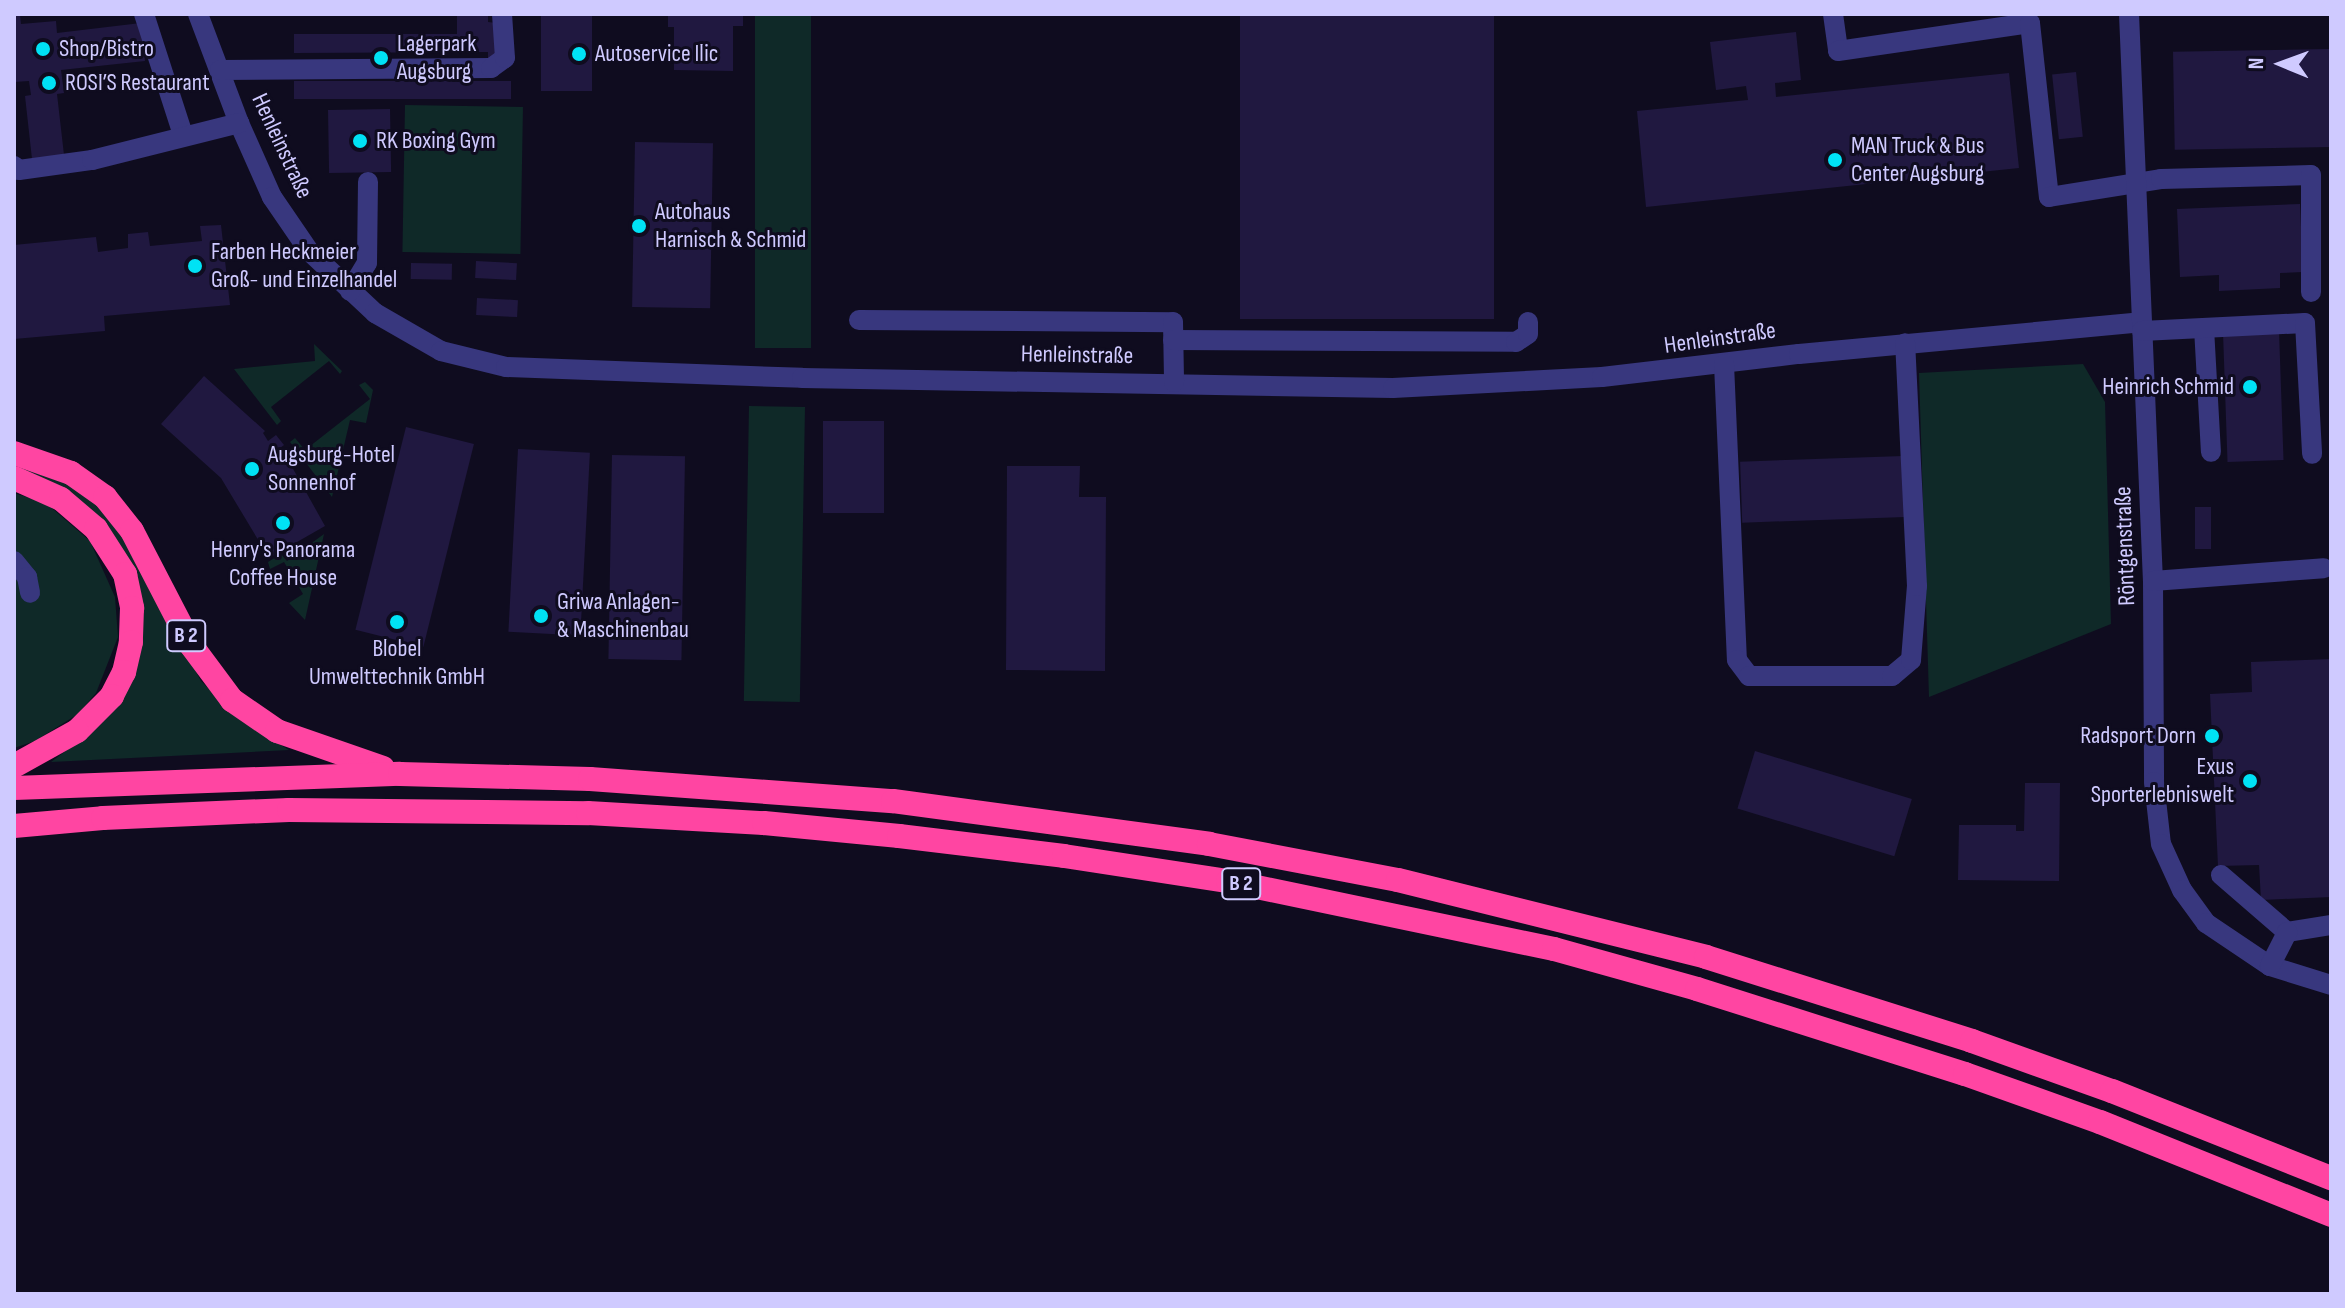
<!DOCTYPE html>
<meta charset="utf-8">
<style>
body{margin:0}
#map{position:relative;width:2345px;height:1308px;overflow:hidden;background:#0f0c1f;font-family:"Sofia Sans Condensed",sans-serif}
div>[style]{position:absolute}
.green>*{inset:0;background:#0f2928;transform-origin:0 0}
.building>*{inset:0;background:#201840;transform-origin:0 0}
.minor>*{height:20px;margin:-10px;padding:0 10px;transform-origin:10px;border-radius:10px;background:#38377e}
.highway>*{height:24px;margin:-12px;padding:0 12px;transform-origin:12px;border-radius:12px;background:#ff45a2}
.dots>*{width:22px;height:22px;translate:-50% -50%;box-sizing:border-box;border:4px solid #0f0c1f;border-radius:50%}
span{translate:-50% -50%;white-space:nowrap;text-align:center;line-height:1.15;-webkit-text-stroke:6px #0f0c1f;paint-order:stroke}
.shield-label span{padding:2px 6px;background:#0f0c1f;border:2px solid;border-radius:6px;-webkit-text-stroke-width:0}
.shield-label{font-size:22px;color:#cfcaff;font-weight:700}
.poi-label{font-size:24px;color:#cfcaff}
.left{translate:0 -50%;text-align:left}
.right{translate:-100% -50%;text-align:right}
.street-label{font-size:24px;color:#cfcaff}
.frame{position:absolute;inset:0;border:16px solid #cfcaff;pointer-events:none}
.north{position:absolute;left:2241px;top:24px;width:80px;height:80px;-webkit-text-stroke:6px #0f0c1f;paint-order:stroke;rotate:271deg;font-size:22px;font-weight:700;line-height:32px;text-align:center;color:#cfcaff}
.north::after{content:'';display:block;margin:auto;width:28px;height:36px;background:#cfcaff;clip-path:polygon(50% 0,100% 100%,50% 72%,0 100%)}
</style>
<div id="map">
<div class="green">
<div style="left:755px;top:14px;width:56px;height:334px"></div>
<div style="left:405px;top:105px;width:118px;height:147px;rotate:1deg"></div>
<div style="clip-path:polygon(314px 344px,342px 371px,340px 374px,329px 361px,271px 407px,281px 421px,277px 425px,234px 369px,315px 361px)"></div>
<div style="clip-path:polygon(2083px 364px,2105px 402px,2111px 624px,1929px 697px,1919px 373px)"></div>
<div style="clip-path:polygon(365px 382px,373px 390px,366px 423px,350px 420px,332px 497px,290px 442px,295px 438px,305px 450px,370px 399px,359px 385px)"></div>
<div style="left:749px;top:406px;width:56px;height:295px;rotate:1deg"></div>
<div style="clip-path:polygon(14px 462px,70px 484px,97px 505px,124px 539px,201px 681px,241px 721px,289px 750px,51px 762px,100px 725px,119px 702px,131px 569px,14px 469px)"></div>
<div style="clip-path:polygon(14px 493px,46px 503px,90px 541px,115px 597px,118px 637px,96px 693px,78px 714px,35px 741px,14px 748px)"></div>
<div style="clip-path:polygon(324px 534px,305px 620px,289px 603px,303px 594px,284px 562px,270px 569px,268px 562px,281px 554px,287px 561px)"></div>
</div>
<div class="building">
<div style="left:541px;top:14px;width:51px;height:77px"></div>
<div style="clip-path:polygon(668px 14px,743px 14px,743px 26px,733px 26px,733px 71px,674px 70px,674px 27px,668px 27px)"></div>
<div style="left:1240px;top:14px;width:254px;height:305px"></div>
<div style="clip-path:polygon(20px 15px,21px 24px,56px 21px,57px 33px,141px 23px,145px 61px,61px 70px,64px 93px,57px 94px,64px 155px,32px 159px,25px 96px,31px 95px,29px 81px,14px 82px,14px 16px)"></div>
<div style="clip-path:polygon(457px 15px,488px 15px,488px 22px,496px 23px,496px 61px,488px 61px,488px 52px,294px 53px,294px 34px,457px 34px)"></div>
<div style="clip-path:polygon(1796px 32px,1801px 80px,1775px 83px,1776px 97px,2009px 73px,2019px 168px,1646px 207px,1637px 111px,1748px 100px,1746px 86px,1716px 90px,1710px 42px)"></div>
<div style="left:2330px;top:49px;width:98px;height:157px;rotate:89deg"></div>
<div style="left:2076px;top:72px;width:65px;height:24px;rotate:84deg"></div>
<div style="left:294px;top:81px;width:217px;height:18px"></div>
<div style="left:390px;top:109px;width:63px;height:62px;rotate:89deg"></div>
<div style="left:635px;top:142px;width:78px;height:165px;rotate:1deg"></div>
<div style="clip-path:polygon(2300px 204px,2303px 272px,2280px 273px,2280px 288px,2219px 291px,2219px 275px,2180px 277px,2177px 209px)"></div>
<div style="clip-path:polygon(221px 225px,230px 305px,104px 316px,105px 331px,14px 339px,14px 245px,96px 237px,98px 252px,128px 248px,128px 234px,148px 232px,150px 246px,202px 241px,200px 226px)"></div>
<div style="left:476px;top:261px;width:41px;height:17px;rotate:3deg"></div>
<div style="left:411px;top:263px;width:41px;height:16px;rotate:1deg"></div>
<div style="left:477px;top:298px;width:41px;height:17px;rotate:3deg"></div>
<div style="left:2279px;top:331px;width:129px;height:56px;rotate:88deg"></div>
<div style="clip-path:polygon(204px 376px,265px 431px,263px 433px,268px 441px,276px 435px,284px 445px,276px 451px,284px 460px,287px 458px,325px 526px,269px 558px,221px 478px,161px 424px)"></div>
<div style="left:823px;top:421px;width:61px;height:92px"></div>
<div style="left:406px;top:427px;width:70px;height:209px;rotate:14deg"></div>
<div style="left:518px;top:449px;width:72px;height:183px;rotate:3deg"></div>
<div style="left:612px;top:455px;width:73px;height:204px;rotate:1deg"></div>
<div style="left:1903px;top:456px;width:61px;height:163px;rotate:88deg"></div>
<div style="clip-path:polygon(1007px 466px,1080px 466px,1079px 497px,1106px 497px,1105px 671px,1006px 670px)"></div>
<div style="left:2195px;top:507px;width:16px;height:42px"></div>
<div style="clip-path:polygon(2331px 659px,2331px 897px,2261px 900px,2259px 865px,2218px 866px,2210px 694px,2252px 692px,2251px 662px)"></div>
<div style="left:1755px;top:751px;width:164px;height:60px;rotate:17deg"></div>
<div style="clip-path:polygon(2025px 783px,2060px 783px,2059px 881px,1958px 880px,1959px 825px,2016px 825px,2016px 831px,2024px 831px)"></div>
</div>
<div class="minor">
<div style="left:144px;top:14px;width:127px;rotate:72.1deg"></div>
<div style="left:198px;top:14px;width:116px;rotate:69.4deg"></div>
<div style="left:239px;top:123px;width:81px;rotate:66deg"></div>
<div style="left:272px;top:197px;width:65px;rotate:55.6deg"></div>
<div style="left:309px;top:251px;width:91px;rotate:43.2deg"></div>
<div style="left:375px;top:313px;width:76px;rotate:29.9deg"></div>
<div style="left:441px;top:351px;width:67px;rotate:13.8deg"></div>
<div style="left:506px;top:367px;width:296px;rotate:2.1deg"></div>
<div style="left:802px;top:378px;width:591px;rotate:0.97deg"></div>
<div style="left:1393px;top:388px;width:209px;rotate:-3deg"></div>
<div style="left:1602px;top:377px;width:198px;rotate:-6.7deg"></div>
<div style="left:1799px;top:354px;width:343px;rotate:-5.3deg"></div>
<div style="left:1833px;top:14px;width:37px;rotate:82deg"></div>
<div style="left:1838px;top:51px;width:194px;rotate:-8.3deg"></div>
<div style="left:2030px;top:23px;width:175px;rotate:83.8deg"></div>
<div style="left:2049px;top:197px;width:113px;rotate:-9.1deg"></div>
<div style="left:2161px;top:179px;width:150px;rotate:-1.5deg"></div>
<div style="left:2311px;top:175px;width:117px;rotate:90deg"></div>
<div style="left:2129px;top:14px;width:568px;rotate:87.58deg"></div>
<div style="left:2153px;top:581px;width:201px;rotate:89.7deg"></div>
<div style="left:2154px;top:782px;width:62px;rotate:83.6deg"></div>
<div style="left:2161px;top:844px;width:51px;rotate:65.5deg"></div>
<div style="left:2182px;top:890px;width:41px;rotate:54deg"></div>
<div style="left:2206px;top:923px;width:77px;rotate:33.9deg"></div>
<div style="left:2270px;top:966px;width:64px;rotate:17.3deg"></div>
<div style="left:220px;top:70px;width:271px;rotate:-0.4deg"></div>
<div style="left:491px;top:68px;width:17px;rotate:-36deg"></div>
<div style="left:505px;top:58px;width:44px;rotate:-93.9deg"></div>
<div style="left:14px;top:166px;width:6px;rotate:39deg"></div>
<div style="left:19px;top:170px;width:74px;rotate:-7.8deg"></div>
<div style="left:92px;top:160px;width:152px;rotate:-14.1deg"></div>
<div style="left:350px;top:291px;width:33px;rotate:-59deg"></div>
<div style="left:367px;top:263px;width:81px;rotate:-89.3deg"></div>
<div style="left:859px;top:320px;width:314px;rotate:0.4deg"></div>
<div style="left:1173px;top:322px;width:60px;rotate:89deg"></div>
<div style="left:2204px;top:328px;width:124px;rotate:86.8deg"></div>
<div style="left:2142px;top:331px;width:163px;rotate:-2.8deg"></div>
<div style="left:2305px;top:323px;width:131px;rotate:86.9deg"></div>
<div style="left:1173px;top:340px;width:343px;rotate:0.3deg"></div>
<div style="left:1516px;top:342px;width:14px;rotate:-34deg"></div>
<div style="left:1528px;top:334px;width:12px;rotate:-90deg"></div>
<div style="left:1724px;top:364px;width:296px;rotate:87.5deg"></div>
<div style="left:1737px;top:660px;width:20px;rotate:53deg"></div>
<div style="left:1749px;top:676px;width:143px"></div>
<div style="left:1892px;top:676px;width:25px;rotate:-40deg"></div>
<div style="left:1911px;top:660px;width:74px;rotate:-85.4deg"></div>
<div style="left:1917px;top:586px;width:243px;rotate:-92.8deg"></div>
<div style="left:14px;top:561px;width:21px;rotate:51deg"></div>
<div style="left:27px;top:577px;width:16px;rotate:79deg"></div>
<div style="left:2153px;top:581px;width:171px;rotate:-4.3deg"></div>
<div style="left:2221px;top:875px;width:87px;rotate:40.8deg"></div>
<div style="left:2287px;top:932px;width:45px;rotate:-9deg"></div>
<div style="left:2270px;top:966px;width:38px;rotate:-63deg"></div>
</div>
<div class="highway">
<div style="left:14px;top:453px;width:60px;rotate:19.3deg"></div>
<div style="left:71px;top:473px;width:42px;rotate:35.2deg"></div>
<div style="left:105px;top:497px;width:43px;rotate:51.5deg"></div>
<div style="left:132px;top:531px;width:128px;rotate:62.6deg"></div>
<div style="left:191px;top:645px;width:69px;rotate:53.3deg"></div>
<div style="left:232px;top:700px;width:55px;rotate:34.6deg"></div>
<div style="left:277px;top:731px;width:112px;rotate:19.2deg"></div>
<div style="left:14px;top:478px;width:51px;rotate:24.1deg"></div>
<div style="left:61px;top:499px;width:46px;rotate:40.6deg"></div>
<div style="left:96px;top:529px;width:54px;rotate:57.2deg"></div>
<div style="left:125px;top:574px;width:35px;rotate:78deg"></div>
<div style="left:132px;top:608px;width:34px;rotate:92deg"></div>
<div style="left:131px;top:642px;width:31px;rotate:103deg"></div>
<div style="left:124px;top:672px;width:27px;rotate:117deg"></div>
<div style="left:112px;top:696px;width:49px;rotate:135deg"></div>
<div style="left:77px;top:731px;width:72px;rotate:150.9deg"></div>
<div style="left:14px;top:788px;width:386px;rotate:-2.1deg"></div>
<div style="left:400px;top:774px;width:190px;rotate:1.5deg"></div>
<div style="left:590px;top:779px;width:304px;rotate:4.2deg"></div>
<div style="left:893px;top:801px;width:319px;rotate:7.7deg"></div>
<div style="left:1209px;top:844px;width:192px;rotate:10.8deg"></div>
<div style="left:1398px;top:880px;width:317px;rotate:14deg"></div>
<div style="left:1706px;top:957px;width:279px;rotate:17.5deg"></div>
<div style="left:1972px;top:1041px;width:149px;rotate:19.7deg"></div>
<div style="left:2112px;top:1091px;width:236px;rotate:21.7deg"></div>
<div style="left:14px;top:826px;width:89px;rotate:-5.1deg"></div>
<div style="left:103px;top:818px;width:186px;rotate:-2.5deg"></div>
<div style="left:289px;top:810px;width:299px;rotate:0.6deg"></div>
<div style="left:588px;top:813px;width:176px;rotate:3.3deg"></div>
<div style="left:764px;top:823px;width:136px;rotate:5.5deg"></div>
<div style="left:899px;top:836px;width:166px;rotate:6.9deg"></div>
<div style="left:1064px;top:856px;width:166px;rotate:8.7deg"></div>
<div style="left:1228px;top:881px;width:333px;rotate:11.8deg"></div>
<div style="left:1554px;top:949px;width:148px;rotate:15.6deg"></div>
<div style="left:1697px;top:989px;width:281px;rotate:17.6deg"></div>
<div style="left:1965px;top:1074px;width:143px;rotate:19.6deg"></div>
<div style="left:2100px;top:1122px;width:249px;rotate:21.9deg"></div>
</div>
<div class="dots">
<div style="left:43px;top:49px;background:#00e2f5"></div>
<div style="left:579px;top:54px;background:#00e2f5"></div>
<div style="left:381px;top:58px;background:#00e2f5"></div>
<div style="left:49px;top:83px;background:#00e2f5"></div>
<div style="left:360px;top:141px;background:#00e2f5"></div>
<div style="left:1835px;top:160px;background:#00e2f5"></div>
<div style="left:639px;top:226px;background:#00e2f5"></div>
<div style="left:195px;top:266px;background:#00e2f5"></div>
<div style="left:2250px;top:387px;background:#00e2f5"></div>
<div style="left:252px;top:469px;background:#00e2f5"></div>
<div style="left:283px;top:523px;background:#00e2f5"></div>
<div style="left:541px;top:616px;background:#00e2f5"></div>
<div style="left:397px;top:622px;background:#00e2f5"></div>
<div style="left:2212px;top:736px;background:#00e2f5"></div>
<div style="left:2250px;top:781px;background:#00e2f5"></div>
</div>
<div class="shield-label">
<span style="left:186px;top:636px">B 2</span>
<span style="left:1241px;top:884px">B 2</span>
</div>
<div class="poi-label">
<span class="left" style="left:397px;top:58px">Lagerpark<br>Augsburg</span>
<span class="left" style="left:59px;top:49px">Shop/Bistro</span>
<span class="left" style="left:595px;top:54px">Autoservice Ilic</span>
<span class="left" style="left:65px;top:83px">ROSI’S Restaurant</span>
<span class="left" style="left:376px;top:141px">RK Boxing Gym</span>
<span class="left" style="left:1851px;top:160px">MAN Truck &amp; Bus<br>Center Augsburg</span>
<span class="left" style="left:655px;top:226px">Autohaus<br>Harnisch &amp; Schmid</span>
<span class="left" style="left:211px;top:266px">Farben Heckmeier<br>Groß- und Einzelhandel</span>
<span class="right" style="left:2234px;top:387px">Heinrich Schmid</span>
<span class="left" style="left:268px;top:469px">Augsburg-Hotel<br>Sonnenhof</span>
<span style="left:283px;top:564px">Henry's Panorama<br>Coffee House</span>
<span class="left" style="left:557px;top:616px">Griwa Anlagen-<br>&amp; Maschinenbau</span>
<span style="left:397px;top:663px">Blobel<br>Umwelttechnik GmbH</span>
<span class="right" style="left:2196px;top:736px">Radsport Dorn</span>
<span class="right" style="left:2234px;top:781px">Exus<br>Sporterlebniswelt</span>
</div>
<div class="street-label">
<span style="left:282px;top:146px;rotate:65deg">Henleinstraße</span>
<span style="left:1720px;top:338px;rotate:-8deg">Henleinstraße</span>
<span style="left:1077px;top:355px;rotate:1deg">Henleinstraße</span>
<span style="left:2125px;top:546px;rotate:-92deg">Röntgenstraße</span>
</div>
<div class="frame"></div>
<div class="north">N</div>
</div>
